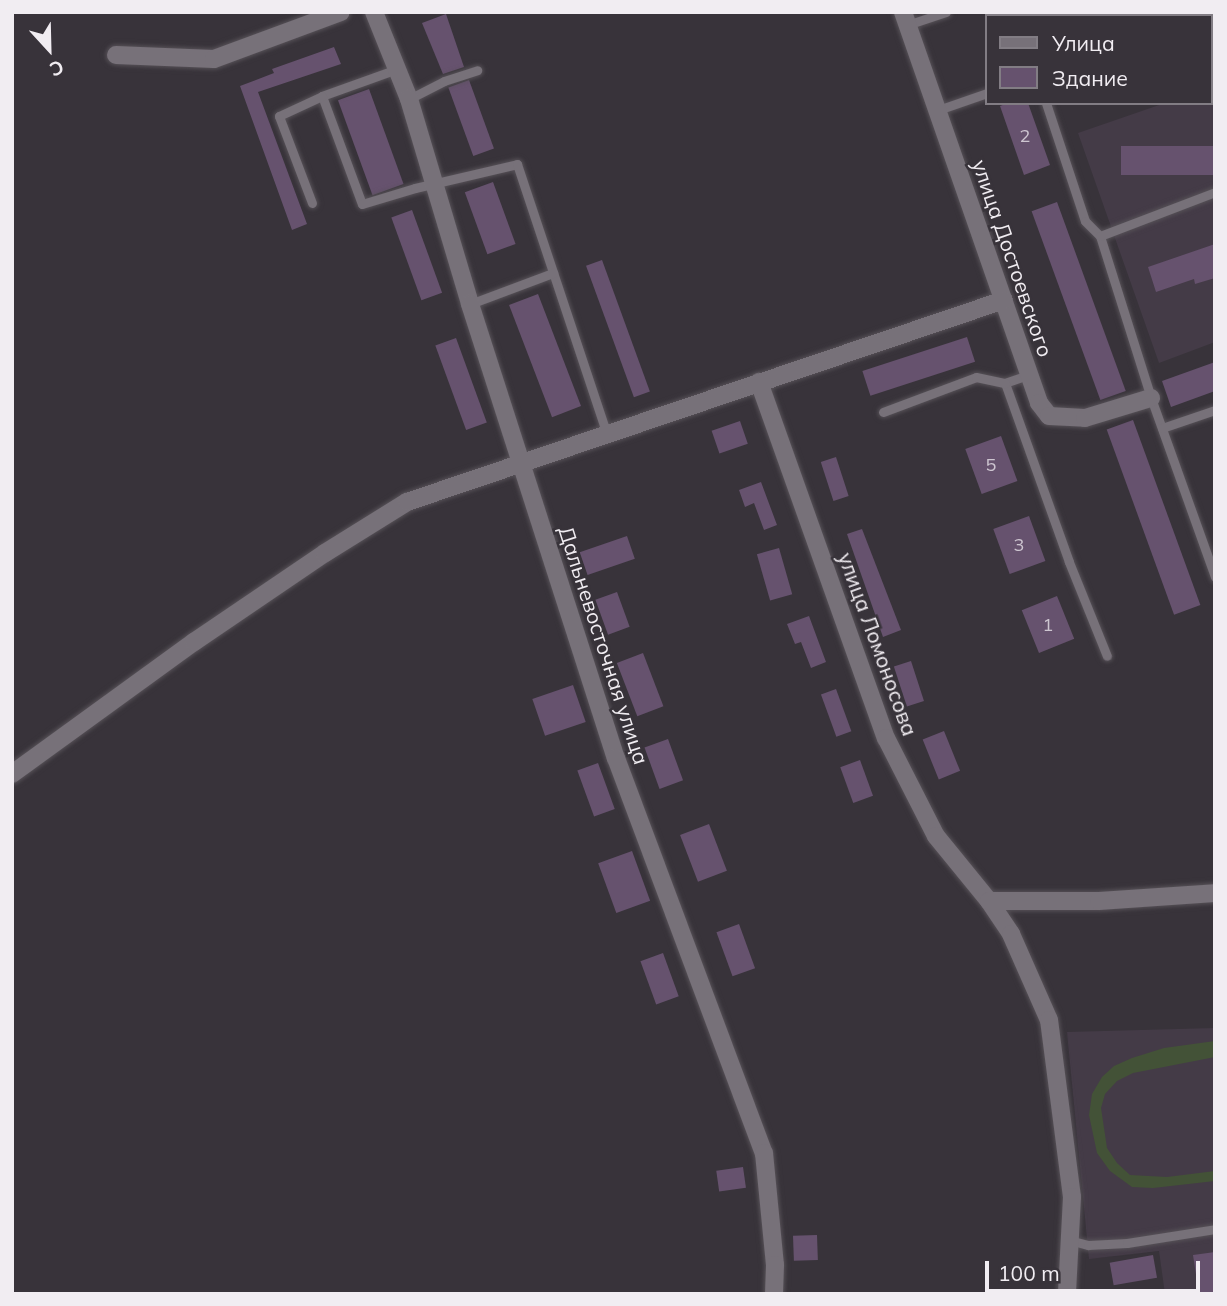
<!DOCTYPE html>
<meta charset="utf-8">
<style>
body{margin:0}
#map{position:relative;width:1227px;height:1306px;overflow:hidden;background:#38333a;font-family:Mulish,sans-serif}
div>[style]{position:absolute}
.built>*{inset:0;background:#443b47}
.green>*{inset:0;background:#435237}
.building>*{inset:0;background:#66526e;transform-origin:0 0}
.roads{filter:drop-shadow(0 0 2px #565157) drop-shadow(0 0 2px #565157)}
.lane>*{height:9px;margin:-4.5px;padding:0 4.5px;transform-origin:4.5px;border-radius:4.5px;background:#777179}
.street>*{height:18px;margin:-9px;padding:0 9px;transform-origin:9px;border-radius:9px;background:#777179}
span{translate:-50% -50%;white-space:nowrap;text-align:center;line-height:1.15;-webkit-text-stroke:5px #38333a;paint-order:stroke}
.number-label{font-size:18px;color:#cec6d1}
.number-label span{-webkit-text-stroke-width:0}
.street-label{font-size:21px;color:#f1edf2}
.frame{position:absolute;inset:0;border:14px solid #f1edf2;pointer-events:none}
.legend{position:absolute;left:985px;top:14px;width:228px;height:91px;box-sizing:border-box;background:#38333a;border:2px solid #827d84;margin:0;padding:9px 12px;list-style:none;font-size:21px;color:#f1edf2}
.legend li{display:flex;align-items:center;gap:14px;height:35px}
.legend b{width:35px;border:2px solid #827d84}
.north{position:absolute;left:14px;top:14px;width:70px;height:70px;-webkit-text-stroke:5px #38333a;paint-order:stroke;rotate:158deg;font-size:19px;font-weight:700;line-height:28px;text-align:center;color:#f1edf2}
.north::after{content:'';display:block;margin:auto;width:24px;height:32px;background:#f1edf2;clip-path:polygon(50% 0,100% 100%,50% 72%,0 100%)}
.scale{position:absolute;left:985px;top:1261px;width:215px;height:32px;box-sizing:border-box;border:4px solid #f1edf2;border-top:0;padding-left:9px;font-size:21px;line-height:24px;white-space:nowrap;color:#f1edf2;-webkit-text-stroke:5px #38333a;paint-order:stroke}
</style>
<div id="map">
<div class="built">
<div style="clip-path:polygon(1215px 86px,1215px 342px,1159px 363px,1078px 133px,1165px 103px,1211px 103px,1211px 87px)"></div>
<div style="clip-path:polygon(1215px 1028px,1215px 1294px,1165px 1294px,1159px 1251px,1089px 1259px,1067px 1032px)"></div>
</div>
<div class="green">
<div style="clip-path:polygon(1215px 1041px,1215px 1057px,1133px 1073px,1117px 1081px,1105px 1094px,1101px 1108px,1107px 1148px,1117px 1163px,1130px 1175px,1167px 1177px,1215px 1171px,1215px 1181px,1153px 1188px,1132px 1187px,1110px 1171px,1097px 1153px,1089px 1115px,1092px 1094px,1102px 1077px,1114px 1066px,1132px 1058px,1164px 1048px)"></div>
</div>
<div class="building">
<div style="clip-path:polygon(446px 14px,464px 67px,443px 74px,422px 23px)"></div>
<div style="clip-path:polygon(334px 47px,341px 64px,258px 92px,307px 224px,292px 230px,240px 86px,274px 73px,272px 69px)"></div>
<div style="left:469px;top:80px;width:73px;height:22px;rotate:70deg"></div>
<div style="left:369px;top:89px;width:101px;height:33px;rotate:70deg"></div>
<div style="clip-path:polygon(1008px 103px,1028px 103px,1050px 165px,1024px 175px,1000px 106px)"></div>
<div style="left:1215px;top:146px;width:29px;height:94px;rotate:90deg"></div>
<div style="left:493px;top:182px;width:66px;height:30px;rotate:70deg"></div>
<div style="left:1057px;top:202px;width:201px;height:27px;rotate:70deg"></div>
<div style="left:412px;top:210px;width:88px;height:22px;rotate:70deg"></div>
<div style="clip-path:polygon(1215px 244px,1215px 278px,1195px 284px,1194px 279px,1156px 292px,1148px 267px)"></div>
<div style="left:602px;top:260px;width:140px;height:17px;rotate:70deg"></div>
<div style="left:538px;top:294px;width:120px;height:31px;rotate:69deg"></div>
<div style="left:967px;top:337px;width:26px;height:110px;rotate:72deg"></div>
<div style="left:456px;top:338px;width:90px;height:22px;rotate:70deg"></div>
<div style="clip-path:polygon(1215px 362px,1215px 391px,1171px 407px,1162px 381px)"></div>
<div style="left:1133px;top:420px;width:197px;height:28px;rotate:70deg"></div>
<div style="left:740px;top:421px;width:24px;height:30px;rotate:71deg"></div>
<div style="left:1001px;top:436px;width:48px;height:38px;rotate:70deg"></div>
<div style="left:836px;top:457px;width:41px;height:16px;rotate:72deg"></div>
<div style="clip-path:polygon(761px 482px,777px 525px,764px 530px,754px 503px,745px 507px,739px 490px)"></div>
<div style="left:1029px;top:516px;width:48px;height:38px;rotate:70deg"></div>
<div style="clip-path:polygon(862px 529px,901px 630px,883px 637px,847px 534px)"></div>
<div style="left:627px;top:536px;width:24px;height:50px;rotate:71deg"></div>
<div style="left:779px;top:548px;width:48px;height:23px;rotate:74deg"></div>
<div style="left:617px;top:592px;width:37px;height:23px;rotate:70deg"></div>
<div style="left:1057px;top:596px;width:46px;height:38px;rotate:68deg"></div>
<div style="clip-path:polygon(809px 616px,826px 662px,811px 668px,801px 642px,795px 644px,787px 624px)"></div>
<div style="left:643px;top:653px;width:57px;height:28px;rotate:69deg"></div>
<div style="left:911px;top:661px;width:42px;height:18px;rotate:72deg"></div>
<div style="left:573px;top:685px;width:39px;height:43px;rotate:71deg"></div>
<div style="left:836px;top:689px;width:45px;height:16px;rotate:70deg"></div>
<div style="left:944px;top:731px;width:43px;height:23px;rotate:68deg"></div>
<div style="left:668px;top:739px;width:44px;height:25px;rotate:70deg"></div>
<div style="left:860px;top:760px;width:38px;height:21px;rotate:70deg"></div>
<div style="left:598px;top:763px;width:49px;height:22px;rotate:70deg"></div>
<div style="left:709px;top:824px;width:50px;height:31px;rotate:69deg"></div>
<div style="left:632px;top:851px;width:53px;height:36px;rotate:70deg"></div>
<div style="left:739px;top:924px;width:47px;height:24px;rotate:70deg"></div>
<div style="left:663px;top:953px;width:46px;height:24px;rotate:70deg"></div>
<div style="left:743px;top:1167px;width:21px;height:27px;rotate:82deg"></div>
<div style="left:817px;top:1235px;width:25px;height:24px;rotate:88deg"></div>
<div style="clip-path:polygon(1215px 1252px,1215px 1294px,1199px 1294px,1193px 1255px)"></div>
<div style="left:1153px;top:1255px;width:23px;height:44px;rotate:80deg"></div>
</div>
<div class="roads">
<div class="lane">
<div style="left:1003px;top:12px;width:4px;rotate:76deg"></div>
<div style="left:1138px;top:12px;width:4px;rotate:76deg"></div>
<div style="left:907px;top:25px;width:41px;rotate:-18.4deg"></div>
<div style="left:1211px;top:36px;width:4px;rotate:-14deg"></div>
<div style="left:397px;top:69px;width:80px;rotate:160.2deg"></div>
<div style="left:322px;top:96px;width:115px;rotate:69.7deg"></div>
<div style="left:362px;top:204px;width:55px;rotate:-16.8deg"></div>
<div style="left:415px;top:188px;width:105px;rotate:-13.2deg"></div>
<div style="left:517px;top:164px;width:282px;rotate:71.6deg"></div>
<div style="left:409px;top:99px;width:39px;rotate:-27deg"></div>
<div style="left:444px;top:81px;width:35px;rotate:-18deg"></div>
<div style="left:1046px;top:103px;width:124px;rotate:71.7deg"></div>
<div style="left:1085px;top:221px;width:21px;rotate:45deg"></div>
<div style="left:1100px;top:236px;width:170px;rotate:72.5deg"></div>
<div style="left:1151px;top:398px;width:190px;rotate:70.3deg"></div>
<div style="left:938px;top:110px;width:52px;rotate:-19.1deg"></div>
<div style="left:312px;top:203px;width:93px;rotate:-110.8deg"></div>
<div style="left:279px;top:116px;width:47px;rotate:-24.9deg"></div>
<div style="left:1100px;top:236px;width:123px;rotate:-20.9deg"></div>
<div style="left:470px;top:304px;width:89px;rotate:-20.5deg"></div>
<div style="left:1028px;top:375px;width:24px;rotate:161deg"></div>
<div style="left:1005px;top:383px;width:190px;rotate:70.3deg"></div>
<div style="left:1069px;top:562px;width:101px;rotate:68deg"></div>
<div style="left:883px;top:412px;width:99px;rotate:-20.6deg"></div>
<div style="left:976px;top:377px;width:30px;rotate:12deg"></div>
<div style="left:1162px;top:428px;width:56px;rotate:-18.8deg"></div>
<div style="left:1069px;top:1240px;width:20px;rotate:15deg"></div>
<div style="left:1088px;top:1245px;width:39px;rotate:-3deg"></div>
<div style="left:1127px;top:1243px;width:89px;rotate:-9deg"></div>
</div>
<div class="street">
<div style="left:374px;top:12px;width:94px;rotate:68.1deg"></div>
<div style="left:409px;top:99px;width:214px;rotate:73.4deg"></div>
<div style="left:470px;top:304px;width:477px;rotate:72.2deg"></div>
<div style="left:616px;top:758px;width:422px;rotate:69.5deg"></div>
<div style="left:764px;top:1153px;width:113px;rotate:84.4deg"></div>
<div style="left:775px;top:1265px;width:29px;rotate:92deg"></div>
<div style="left:903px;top:12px;width:414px;rotate:70.8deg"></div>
<div style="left:1039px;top:403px;width:16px;rotate:52deg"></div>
<div style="left:1049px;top:416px;width:36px;rotate:3deg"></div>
<div style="left:1085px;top:418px;width:69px;rotate:-16.9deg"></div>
<div style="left:116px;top:55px;width:98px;rotate:2.3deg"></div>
<div style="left:214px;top:59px;width:135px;rotate:-20.3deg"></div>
<div style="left:759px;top:382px;width:378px;rotate:70.4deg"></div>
<div style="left:886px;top:738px;width:110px;rotate:63deg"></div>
<div style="left:936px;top:836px;width:84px;rotate:50.8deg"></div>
<div style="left:989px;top:901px;width:40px;rotate:56deg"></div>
<div style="left:1011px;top:934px;width:94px;rotate:66.2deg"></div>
<div style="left:1049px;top:1020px;width:178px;rotate:82.6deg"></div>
<div style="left:1072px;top:1197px;width:97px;rotate:93deg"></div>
<div style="left:12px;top:774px;width:225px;rotate:-36deg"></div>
<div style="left:194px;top:642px;width:158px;rotate:-34.2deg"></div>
<div style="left:325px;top:553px;width:97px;rotate:-31.9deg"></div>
<div style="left:407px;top:502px;width:630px;rotate:-18.69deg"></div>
<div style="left:989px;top:901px;width:110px"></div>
<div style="left:1099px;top:901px;width:116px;rotate:-3.9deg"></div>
</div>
</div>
<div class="number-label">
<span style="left:1025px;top:136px">2</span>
<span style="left:991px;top:465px">5</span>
<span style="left:1019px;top:545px">3</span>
<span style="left:1048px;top:625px">1</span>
</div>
<div class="street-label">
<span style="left:1013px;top:258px;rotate:71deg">улица Достоевского</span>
<span style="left:878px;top:644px;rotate:70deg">улица Ломоносова</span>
<span style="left:604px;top:645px;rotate:72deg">Дальневосточная улица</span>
</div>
<div class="frame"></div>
<ul class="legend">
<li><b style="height:9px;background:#777179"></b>Улица</li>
<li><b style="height:19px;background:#66526e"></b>Здание</li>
</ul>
<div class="north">С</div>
<div class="scale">100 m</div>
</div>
